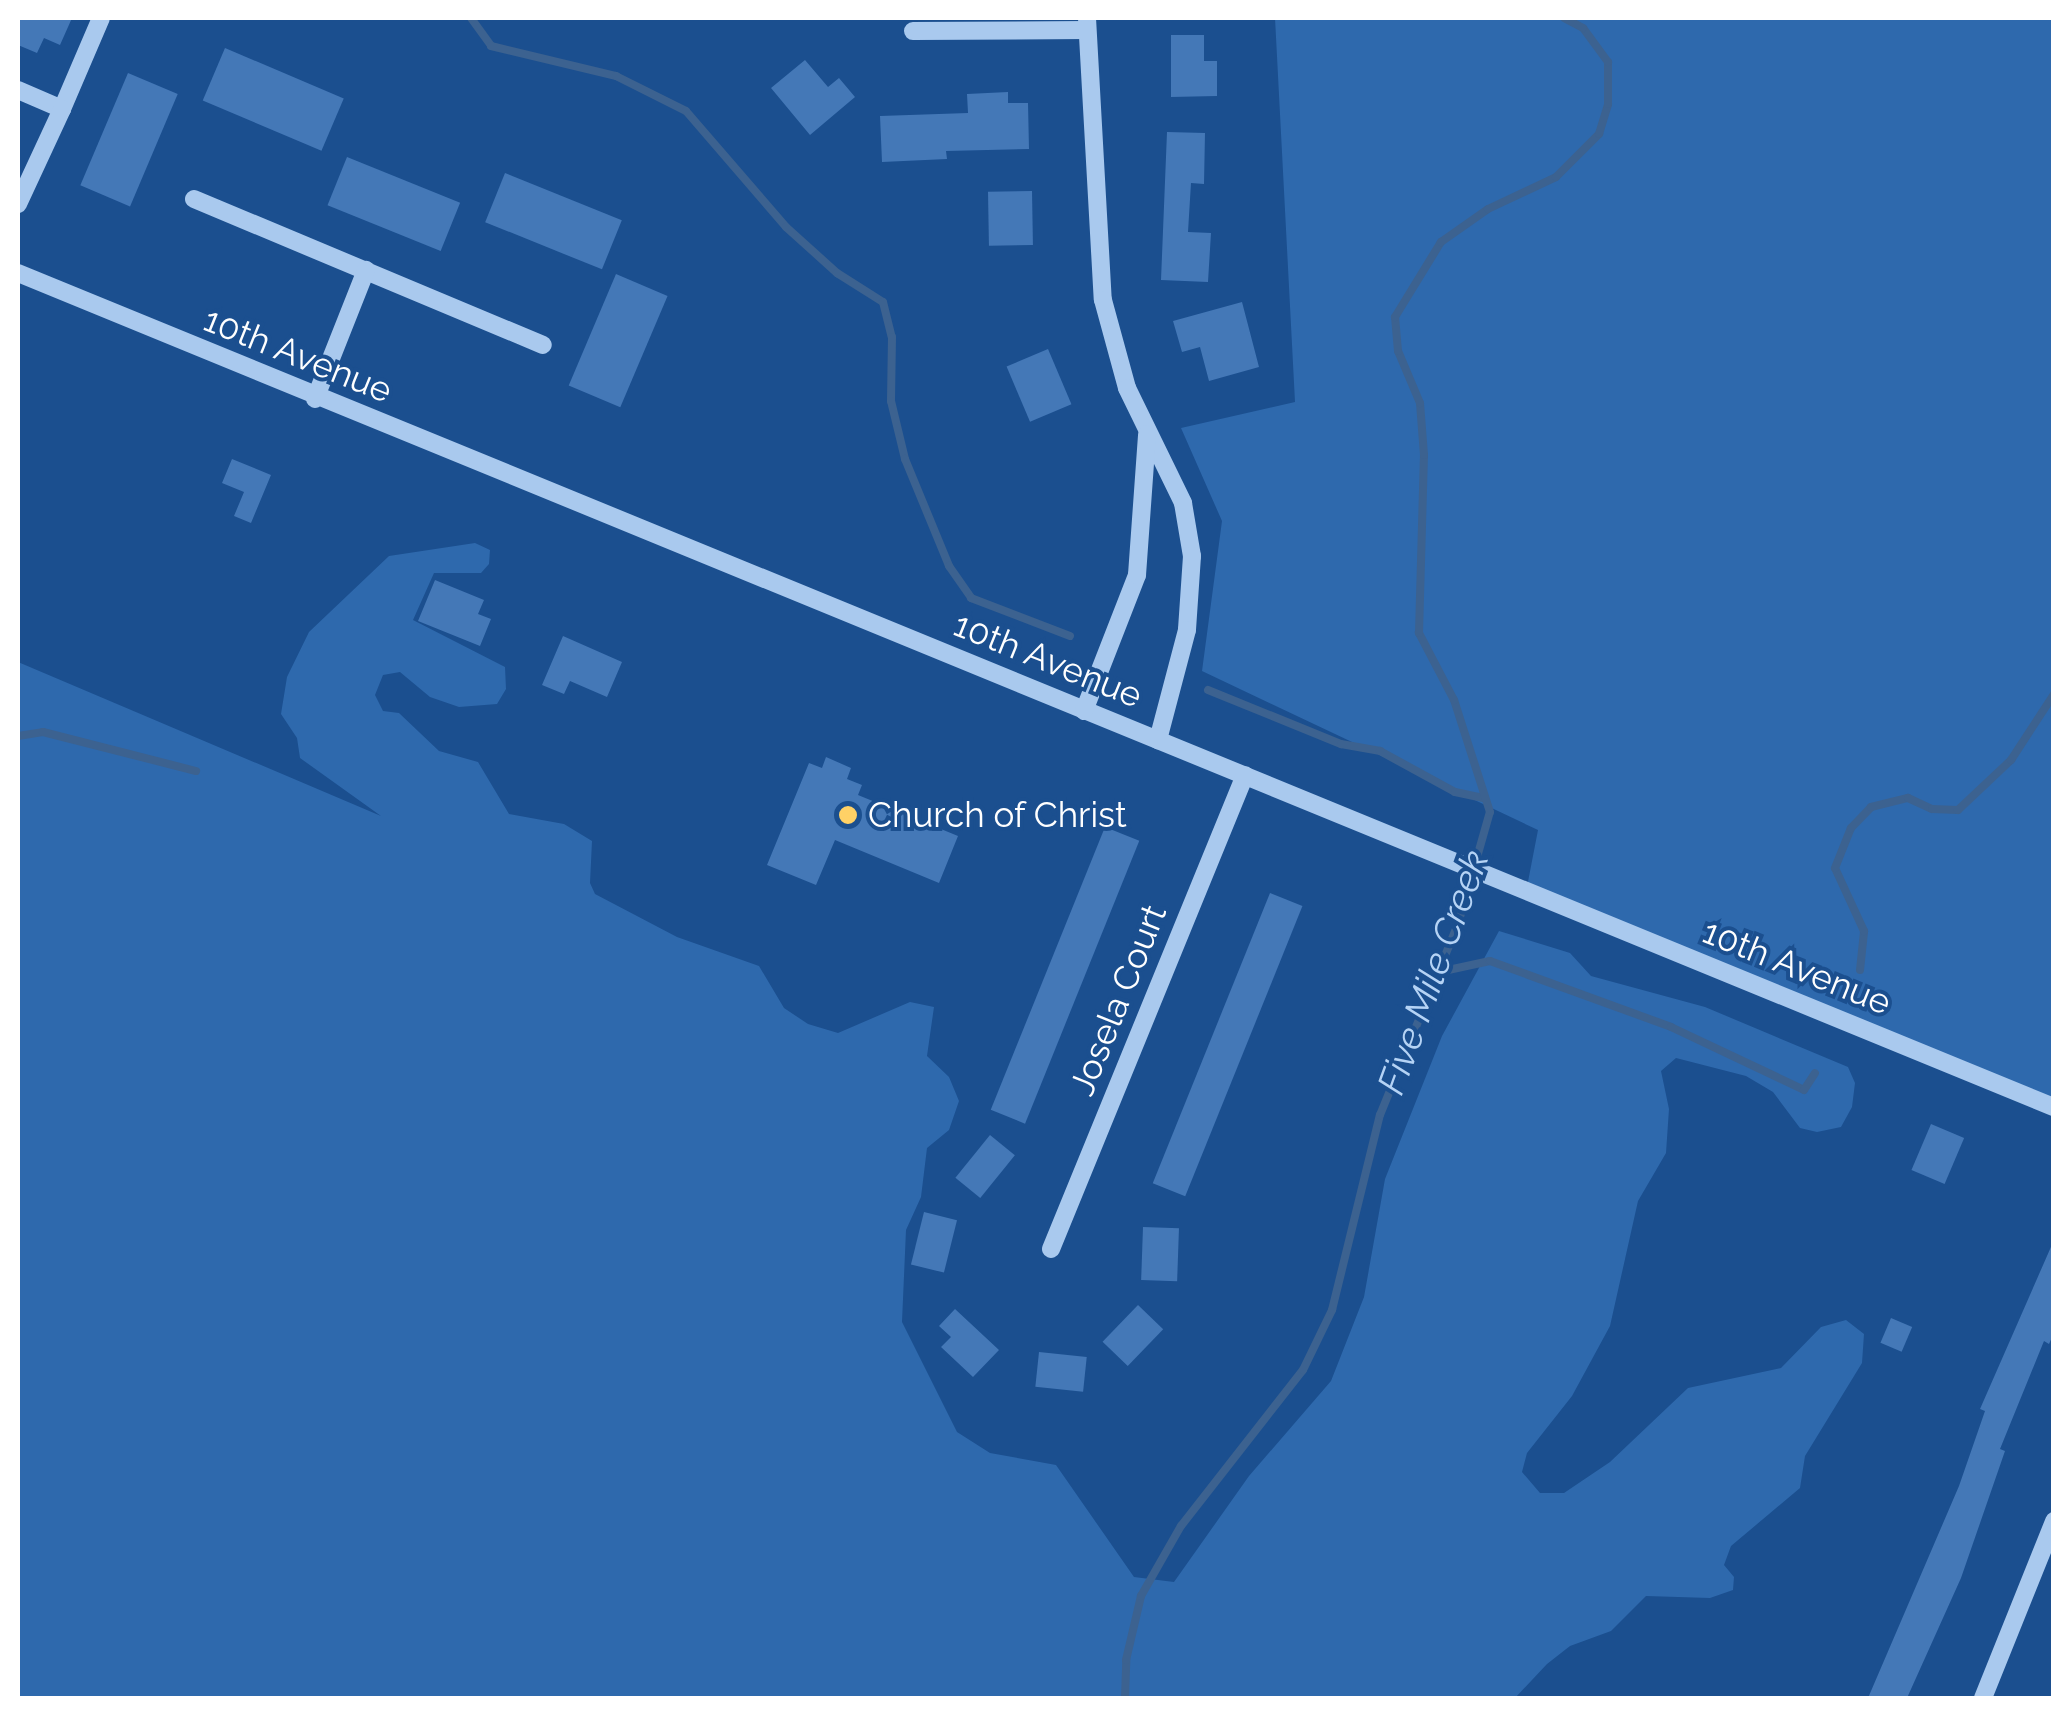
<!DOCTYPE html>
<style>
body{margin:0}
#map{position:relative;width:2071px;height:1716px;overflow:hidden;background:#1b4f8f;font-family:Raleway,sans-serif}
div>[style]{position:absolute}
.green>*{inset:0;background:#2e69ad}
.stream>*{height:8px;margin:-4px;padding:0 4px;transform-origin:4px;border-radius:4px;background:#3c6290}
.building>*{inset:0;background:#4478b7;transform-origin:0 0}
.minor>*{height:18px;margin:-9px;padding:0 9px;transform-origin:9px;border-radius:9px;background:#a9c9ee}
.dots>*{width:28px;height:28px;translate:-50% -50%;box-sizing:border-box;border:5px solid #1b4f8f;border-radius:50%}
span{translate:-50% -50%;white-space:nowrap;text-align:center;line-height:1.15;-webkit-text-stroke:8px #1b4f8f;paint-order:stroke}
.street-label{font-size:35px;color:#fff}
.poi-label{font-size:35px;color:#fff}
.left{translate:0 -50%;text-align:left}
.water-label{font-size:38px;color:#b5d3f5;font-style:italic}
.frame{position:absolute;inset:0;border:20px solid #fff;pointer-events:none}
</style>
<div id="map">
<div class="green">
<div style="clip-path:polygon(1275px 18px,2053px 18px,2053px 1107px,1526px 892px,1538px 830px,1202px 671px,1222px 521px,1181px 428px,1295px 402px)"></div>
<div style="clip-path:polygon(475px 543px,490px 550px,489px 564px,481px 573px,434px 573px,413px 620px,505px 667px,506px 689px,497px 704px,459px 707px,430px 697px,400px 672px,383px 675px,375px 695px,383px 711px,399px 713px,439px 751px,478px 762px,509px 814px,564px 824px,592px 841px,590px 883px,595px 894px,677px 937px,759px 966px,784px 1008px,808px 1024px,838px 1033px,910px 1002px,934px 1007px,927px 1056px,949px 1077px,959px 1101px,949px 1130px,927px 1148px,921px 1197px,906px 1230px,902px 1322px,957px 1432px,990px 1453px,1056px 1465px,1134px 1577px,1174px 1582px,1249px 1476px,1331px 1381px,1364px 1297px,1385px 1179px,1442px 1036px,1499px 931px,1570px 953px,1591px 976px,1705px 1007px,1848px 1067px,1855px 1083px,1852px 1107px,1841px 1127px,1817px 1132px,1800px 1128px,1773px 1092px,1746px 1076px,1676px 1058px,1661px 1071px,1669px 1109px,1666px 1153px,1638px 1201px,1610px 1326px,1572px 1396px,1527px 1453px,1522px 1472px,1540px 1493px,1564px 1493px,1610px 1462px,1688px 1388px,1781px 1368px,1821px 1327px,1846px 1320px,1864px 1334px,1862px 1363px,1805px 1456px,1800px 1488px,1731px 1546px,1724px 1565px,1734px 1577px,1733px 1590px,1710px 1598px,1646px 1596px,1611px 1631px,1570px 1646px,1547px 1664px,1515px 1698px,18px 1698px,18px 662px,381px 816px,300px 758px,297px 738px,281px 714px,287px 677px,309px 632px,389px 556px)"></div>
</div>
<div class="stream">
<div style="left:471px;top:18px;width:34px;rotate:54deg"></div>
<div style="left:491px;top:46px;width:129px;rotate:13.5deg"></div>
<div style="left:616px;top:76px;width:78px;rotate:26.6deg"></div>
<div style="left:686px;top:111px;width:153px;rotate:49.2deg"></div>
<div style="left:786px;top:227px;width:69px;rotate:42deg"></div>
<div style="left:837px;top:273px;width:54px;rotate:32.2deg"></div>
<div style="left:883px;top:302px;width:36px;rotate:76deg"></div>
<div style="left:892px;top:337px;width:64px;rotate:90.9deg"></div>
<div style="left:891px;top:401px;width:60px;rotate:76.4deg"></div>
<div style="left:905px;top:459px;width:116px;rotate:67.6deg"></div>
<div style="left:949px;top:566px;width:39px;rotate:55deg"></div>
<div style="left:971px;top:598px;width:106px;rotate:21deg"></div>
<div style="left:1208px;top:690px;width:144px;rotate:22.1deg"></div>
<div style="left:1341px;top:744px;width:40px;rotate:10deg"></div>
<div style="left:1380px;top:751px;width:85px;rotate:28.7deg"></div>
<div style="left:1455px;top:792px;width:30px;rotate:12deg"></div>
<div style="left:18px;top:736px;width:25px;rotate:-9deg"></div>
<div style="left:43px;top:732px;width:158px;rotate:14.3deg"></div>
<div style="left:1860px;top:970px;width:39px;rotate:-84deg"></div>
<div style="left:1864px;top:931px;width:69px;rotate:-114.7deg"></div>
<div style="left:1835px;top:868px;width:43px;rotate:-68.2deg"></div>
<div style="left:1851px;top:828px;width:29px;rotate:-46deg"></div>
<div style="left:1871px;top:807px;width:38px;rotate:-14deg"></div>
<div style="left:1908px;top:798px;width:26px;rotate:25deg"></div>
<div style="left:1932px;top:809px;width:26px;rotate:2deg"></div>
<div style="left:1958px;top:810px;width:73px;rotate:-43.3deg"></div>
<div style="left:2011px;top:760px;width:79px;rotate:-56.9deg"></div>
<div style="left:1439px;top:972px;width:52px;rotate:-12.2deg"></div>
<div style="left:1490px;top:961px;width:193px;rotate:20deg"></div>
<div style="left:1671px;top:1027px;width:147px;rotate:25.3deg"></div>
<div style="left:1804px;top:1090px;width:20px;rotate:-57deg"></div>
<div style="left:1125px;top:1698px;width:38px;rotate:-88deg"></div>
<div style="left:1126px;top:1660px;width:66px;rotate:-76.8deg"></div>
<div style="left:1141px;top:1596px;width:81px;rotate:-60.3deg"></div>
<div style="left:1181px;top:1526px;width:198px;rotate:-52deg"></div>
<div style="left:1303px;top:1370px;width:67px;rotate:-64.2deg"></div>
<div style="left:1332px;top:1310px;width:201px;rotate:-76.2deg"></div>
<div style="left:1380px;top:1115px;width:206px;rotate:-67.8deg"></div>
<div style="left:1458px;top:924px;width:116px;rotate:-74.1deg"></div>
<div style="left:1490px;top:812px;width:118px;rotate:-107.8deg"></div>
<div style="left:1454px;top:700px;width:76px;rotate:-117.6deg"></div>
<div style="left:1419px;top:633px;width:178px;rotate:-88.4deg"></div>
<div style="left:1424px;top:455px;width:52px;rotate:-94.4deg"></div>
<div style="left:1420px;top:403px;width:56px;rotate:-112.9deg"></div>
<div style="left:1398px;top:351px;width:34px;rotate:-95deg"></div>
<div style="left:1395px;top:317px;width:88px;rotate:-58.5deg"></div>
<div style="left:1441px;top:242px;width:57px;rotate:-35.1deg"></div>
<div style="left:1488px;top:209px;width:75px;rotate:-25.2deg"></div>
<div style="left:1556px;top:177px;width:61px;rotate:-45deg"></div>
<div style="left:1599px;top:134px;width:31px;rotate:-73deg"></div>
<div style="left:1608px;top:104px;width:42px;rotate:-90deg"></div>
<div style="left:1608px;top:62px;width:42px;rotate:-126.3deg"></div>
<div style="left:1583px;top:28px;width:21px;rotate:-152deg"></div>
</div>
<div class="building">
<div style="clip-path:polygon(18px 18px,72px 18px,60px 45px,44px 38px,37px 53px,18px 45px)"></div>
<div style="clip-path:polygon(1171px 35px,1204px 35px,1204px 61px,1217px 61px,1217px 96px,1171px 97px)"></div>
<div style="left:225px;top:48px;width:129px;height:57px;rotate:23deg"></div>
<div style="clip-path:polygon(805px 60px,828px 87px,839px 78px,855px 97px,810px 135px,771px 88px)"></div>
<div style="left:128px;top:73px;width:54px;height:122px;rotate:23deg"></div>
<div style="clip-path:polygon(1008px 92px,1008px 103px,1028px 103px,1029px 149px,946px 151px,947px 159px,882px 162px,880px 116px,968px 113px,967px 94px)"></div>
<div style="clip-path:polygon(1167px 132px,1205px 133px,1204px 184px,1191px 183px,1188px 232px,1211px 233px,1208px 282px,1161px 280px)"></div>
<div style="left:347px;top:157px;width:122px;height:52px;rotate:22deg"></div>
<div style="left:505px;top:173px;width:126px;height:53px;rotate:22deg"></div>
<div style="left:1032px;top:191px;width:54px;height:44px;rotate:89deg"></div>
<div style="left:616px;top:274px;width:56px;height:121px;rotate:23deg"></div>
<div style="clip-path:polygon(1242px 302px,1259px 367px,1209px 381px,1200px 347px,1182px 352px,1173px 321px)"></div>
<div style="left:1048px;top:349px;width:60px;height:45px;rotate:67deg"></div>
<div style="clip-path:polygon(232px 459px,271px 475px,251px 523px,234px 516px,244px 492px,222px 483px)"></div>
<div style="clip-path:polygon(435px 580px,484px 600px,478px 614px,491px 619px,480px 646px,418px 621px)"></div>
<div style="clip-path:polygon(563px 636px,622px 662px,607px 697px,570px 681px,564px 694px,542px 685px)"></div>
<div style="clip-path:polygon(826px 757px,851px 768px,847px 779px,862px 785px,858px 795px,958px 836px,939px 883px,835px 840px,816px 885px,767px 865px,809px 763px,822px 768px)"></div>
<div style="left:1105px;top:827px;width:37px;height:305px;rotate:22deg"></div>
<div style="left:1270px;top:893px;width:35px;height:313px;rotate:22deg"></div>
<div style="left:1931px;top:1124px;width:36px;height:50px;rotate:23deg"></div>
<div style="left:990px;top:1135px;width:32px;height:55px;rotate:39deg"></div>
<div style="left:924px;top:1212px;width:34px;height:54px;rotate:14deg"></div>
<div style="left:1143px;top:1227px;width:36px;height:53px;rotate:2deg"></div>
<div style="clip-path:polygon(2054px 1240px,2054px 1333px,2049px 1344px,2044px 1341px,2000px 1449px,2005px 1451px,1961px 1578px,1907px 1698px,1868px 1698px,1959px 1486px,1985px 1411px,1980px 1409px)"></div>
<div style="left:1138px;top:1305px;width:35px;height:51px;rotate:44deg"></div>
<div style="clip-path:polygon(955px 1309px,999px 1350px,973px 1377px,941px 1347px,951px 1337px,939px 1326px)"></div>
<div style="left:1891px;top:1318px;width:23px;height:27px;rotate:23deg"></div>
<div style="left:1039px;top:1352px;width:48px;height:35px;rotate:6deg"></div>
</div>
<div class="minor">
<div style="left:1087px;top:18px;width:282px;rotate:86.8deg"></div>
<div style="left:1103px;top:300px;width:91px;rotate:74.7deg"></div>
<div style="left:1127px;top:388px;width:128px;rotate:64deg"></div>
<div style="left:1183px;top:503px;width:54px;rotate:80.4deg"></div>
<div style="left:1192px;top:556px;width:74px;rotate:93.9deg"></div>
<div style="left:1187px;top:630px;width:114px;rotate:104.8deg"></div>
<div style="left:913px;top:31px;width:174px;rotate:-0.3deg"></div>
<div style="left:18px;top:90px;width:48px;rotate:23.4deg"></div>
<div style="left:62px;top:109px;width:99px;rotate:-66.8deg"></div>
<div style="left:194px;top:199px;width:378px;rotate:22.7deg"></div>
<div style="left:18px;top:204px;width:105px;rotate:-65.1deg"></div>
<div style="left:18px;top:273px;width:2200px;rotate:22.28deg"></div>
<div style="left:315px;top:399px;width:139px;rotate:-68.4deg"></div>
<div style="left:1084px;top:711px;width:146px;rotate:-68.7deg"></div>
<div style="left:1137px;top:575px;width:141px;rotate:-85.9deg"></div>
<div style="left:1051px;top:1249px;width:512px;rotate:-67.74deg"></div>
<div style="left:1983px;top:1698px;width:191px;rotate:-68.1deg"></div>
</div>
<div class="dots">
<div style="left:848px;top:815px;background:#ffd166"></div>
</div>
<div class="street-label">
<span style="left:298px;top:355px;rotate:22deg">10th Avenue</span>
<span style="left:1048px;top:660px;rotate:22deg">10th Avenue</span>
<span style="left:1797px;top:967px;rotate:22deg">10th Avenue</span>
<span style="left:1118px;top:1000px;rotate:-68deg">Josela Court</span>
</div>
<div class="poi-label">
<span class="left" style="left:868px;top:815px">Church of Christ</span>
</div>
<div class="water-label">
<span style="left:1433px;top:972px;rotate:-70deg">Five Mile Creek</span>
</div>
<div class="frame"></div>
</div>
